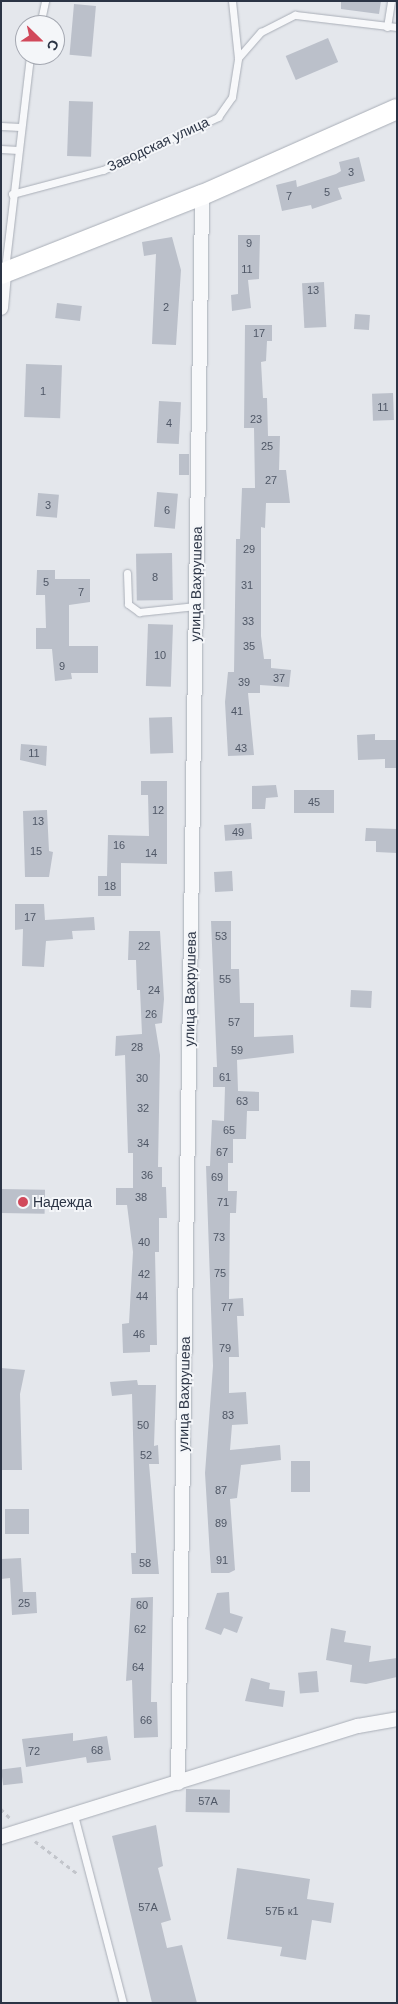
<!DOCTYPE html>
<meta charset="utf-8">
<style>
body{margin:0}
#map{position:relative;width:398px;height:2004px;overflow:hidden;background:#e4e7ec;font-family:Arial,sans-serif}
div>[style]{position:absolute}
.building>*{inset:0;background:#bbc0ca;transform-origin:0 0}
.path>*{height:2.5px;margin-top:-1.25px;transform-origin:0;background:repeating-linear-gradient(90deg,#c2c5cb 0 4px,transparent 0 8px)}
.roads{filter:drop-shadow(0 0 1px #a9aeb7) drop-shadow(0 0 1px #a9aeb7)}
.lane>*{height:7px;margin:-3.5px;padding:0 3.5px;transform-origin:3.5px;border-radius:3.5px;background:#f7f8fa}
.street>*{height:14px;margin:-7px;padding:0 7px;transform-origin:7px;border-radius:7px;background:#f7f8fa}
.secondary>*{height:20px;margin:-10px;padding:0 10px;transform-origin:10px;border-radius:10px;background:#fff}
.dots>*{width:14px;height:14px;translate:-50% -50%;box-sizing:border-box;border:2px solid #f4f6f9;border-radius:50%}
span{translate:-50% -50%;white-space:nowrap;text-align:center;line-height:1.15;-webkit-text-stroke:4px #f4f6f9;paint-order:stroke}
.number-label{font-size:11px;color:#4f5766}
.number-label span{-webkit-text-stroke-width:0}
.street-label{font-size:14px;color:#2b3445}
.poi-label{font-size:14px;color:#2b3445}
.left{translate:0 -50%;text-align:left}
.frame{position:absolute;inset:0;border:2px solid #2b3445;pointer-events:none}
.north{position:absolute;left:15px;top:15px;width:50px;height:50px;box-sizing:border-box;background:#f4f6f9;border:1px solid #a4a8b1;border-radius:50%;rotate:112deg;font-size:14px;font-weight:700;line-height:20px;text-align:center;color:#2b3445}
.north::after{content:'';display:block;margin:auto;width:18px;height:22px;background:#d1495b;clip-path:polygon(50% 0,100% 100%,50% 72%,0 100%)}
</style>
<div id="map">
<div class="building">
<div style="clip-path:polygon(341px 1px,381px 1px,379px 14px,341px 9px)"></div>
<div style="left:74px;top:4px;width:22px;height:51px;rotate:5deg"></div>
<div style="left:328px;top:38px;width:26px;height:46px;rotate:67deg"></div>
<div style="left:69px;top:101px;width:24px;height:55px;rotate:2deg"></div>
<div style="clip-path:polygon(359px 157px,365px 181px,338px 188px,342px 199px,312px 209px,311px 205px,282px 211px,276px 185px,296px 180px,297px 187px,336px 174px,341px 171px,339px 162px)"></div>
<div style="clip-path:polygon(238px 235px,260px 235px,259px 279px,248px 280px,251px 308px,232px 311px,231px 295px,238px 294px)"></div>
<div style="clip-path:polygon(172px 237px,181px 270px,176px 345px,152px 344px,156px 254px,144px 256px,142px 242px)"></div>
<div style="left:324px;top:282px;width:45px;height:22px;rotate:87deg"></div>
<div style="left:57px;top:303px;width:25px;height:15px;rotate:7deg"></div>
<div style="left:355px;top:314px;width:15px;height:15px;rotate:4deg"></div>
<div style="clip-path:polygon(245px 325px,272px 325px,272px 341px,267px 341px,266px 361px,261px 362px,263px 398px,267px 398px,268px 436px,280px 436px,279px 470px,286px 470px,290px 503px,266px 503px,265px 528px,261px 527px,261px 636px,264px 659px,271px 659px,271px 668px,291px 670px,289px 687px,260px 685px,260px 693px,248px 693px,254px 755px,228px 756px,225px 702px,228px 672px,234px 672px,236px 539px,240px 539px,242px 488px,255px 488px,254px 428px,244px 428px)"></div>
<div style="left:26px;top:364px;width:36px;height:53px;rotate:2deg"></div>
<div style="left:393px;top:393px;width:27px;height:21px;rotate:88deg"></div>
<div style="left:159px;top:401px;width:22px;height:42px;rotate:3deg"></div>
<div style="left:179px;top:454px;width:10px;height:21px"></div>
<div style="left:157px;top:492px;width:21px;height:35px;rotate:5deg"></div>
<div style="left:38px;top:493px;width:21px;height:23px;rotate:5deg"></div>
<div style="left:172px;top:553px;width:47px;height:36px;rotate:89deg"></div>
<div style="clip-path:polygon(37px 570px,55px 570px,55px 579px,90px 579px,90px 602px,69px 605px,69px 646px,98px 646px,98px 673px,71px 673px,72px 679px,55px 681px,52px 649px,36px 649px,36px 628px,46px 628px,45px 595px,36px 595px)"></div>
<div style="left:148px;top:624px;width:25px;height:62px;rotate:2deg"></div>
<div style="left:172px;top:717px;width:36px;height:23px;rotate:88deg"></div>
<div style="clip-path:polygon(375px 734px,375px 740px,397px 740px,397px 768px,385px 768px,385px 759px,358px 760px,357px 735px)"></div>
<div style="clip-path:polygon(21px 744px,47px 746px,46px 766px,20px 760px)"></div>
<div style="clip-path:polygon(141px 781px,167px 781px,167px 864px,121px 863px,121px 896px,98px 896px,98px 876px,107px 876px,108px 835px,149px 836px,148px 795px,141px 795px)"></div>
<div style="clip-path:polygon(276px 785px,278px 797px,266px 798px,265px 809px,252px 809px,252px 786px)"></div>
<div style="left:294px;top:790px;width:40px;height:23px"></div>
<div style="clip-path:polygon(47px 810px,49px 851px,53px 852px,49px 877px,25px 877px,23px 811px)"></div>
<div style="left:251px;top:823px;width:16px;height:27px;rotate:86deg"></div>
<div style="clip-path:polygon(366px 828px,397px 829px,397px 853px,376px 852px,376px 841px,365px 841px)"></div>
<div style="left:232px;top:871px;width:20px;height:18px;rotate:87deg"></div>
<div style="clip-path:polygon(15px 904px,44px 904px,45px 920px,94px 917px,95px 930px,72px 931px,73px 939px,46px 941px,44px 967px,22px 966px,23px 929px,15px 930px)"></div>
<div style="clip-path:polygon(211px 921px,231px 921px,231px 969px,239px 969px,240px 1003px,254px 1003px,254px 1037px,293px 1035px,294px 1053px,237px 1060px,238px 1091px,259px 1092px,259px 1111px,247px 1111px,246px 1139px,233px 1139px,233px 1163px,228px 1163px,228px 1191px,237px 1191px,236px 1213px,230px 1213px,229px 1299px,243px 1298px,244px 1316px,237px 1316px,239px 1357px,229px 1357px,229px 1393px,246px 1392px,248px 1424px,232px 1425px,230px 1450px,280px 1445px,281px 1460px,241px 1465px,237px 1498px,230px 1499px,235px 1570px,229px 1573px,211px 1573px,205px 1473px,213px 1366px,206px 1166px,210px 1166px,212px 1120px,224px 1121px,225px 1087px,213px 1087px,213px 1067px,217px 1067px)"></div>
<div style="clip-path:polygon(129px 931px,160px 931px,164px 999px,162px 1023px,155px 1024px,160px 1055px,158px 1167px,162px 1167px,162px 1187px,166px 1187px,167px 1218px,159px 1218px,159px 1252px,155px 1252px,157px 1345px,150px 1345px,150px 1352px,123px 1353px,122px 1324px,129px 1323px,133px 1252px,127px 1205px,116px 1205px,116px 1188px,133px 1188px,133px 1153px,128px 1153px,125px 1055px,115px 1056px,116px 1036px,142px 1034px,140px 990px,137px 990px,136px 960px,128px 960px)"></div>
<div style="left:351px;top:990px;width:21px;height:17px;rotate:3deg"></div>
<div style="left:1px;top:1189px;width:44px;height:24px;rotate:1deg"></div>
<div style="clip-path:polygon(1px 1368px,25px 1370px,20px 1394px,22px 1470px,1px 1470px)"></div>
<div style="clip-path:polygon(137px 1380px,138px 1385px,156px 1385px,154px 1446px,158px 1445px,159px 1464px,149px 1464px,159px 1574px,132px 1574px,131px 1553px,136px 1553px,132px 1394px,112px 1396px,110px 1382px)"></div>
<div style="left:291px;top:1461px;width:19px;height:31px"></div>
<div style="left:5px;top:1509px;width:24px;height:25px"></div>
<div style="clip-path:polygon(21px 1558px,23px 1592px,36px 1592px,37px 1613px,12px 1615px,10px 1578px,1px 1579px,1px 1559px)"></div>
<div style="clip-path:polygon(229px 1592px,230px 1613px,243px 1617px,237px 1633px,224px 1628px,221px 1635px,205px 1629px,217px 1593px)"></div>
<div style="clip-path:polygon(153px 1597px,151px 1702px,157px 1702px,158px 1737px,134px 1738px,132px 1680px,126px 1681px,131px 1598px)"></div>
<div style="clip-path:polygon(331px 1628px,346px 1631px,344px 1642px,371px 1646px,369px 1662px,397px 1658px,397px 1677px,366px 1684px,350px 1682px,352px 1665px,326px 1660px)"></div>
<div style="left:317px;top:1671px;width:21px;height:19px;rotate:85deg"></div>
<div style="clip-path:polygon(251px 1678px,270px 1683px,269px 1689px,285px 1691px,283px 1707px,245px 1701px)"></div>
<div style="clip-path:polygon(73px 1733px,73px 1741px,107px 1736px,111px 1760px,87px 1763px,86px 1757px,26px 1767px,22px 1739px)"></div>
<div style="left:21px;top:1767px;width:16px;height:20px;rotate:83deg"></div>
<div style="left:186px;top:1789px;width:44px;height:23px;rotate:1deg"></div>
<div style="clip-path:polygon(156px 1825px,163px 1866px,158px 1868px,171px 1920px,161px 1923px,167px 1948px,182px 1945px,197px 2003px,152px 2003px,112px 1836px)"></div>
<div style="clip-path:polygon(237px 1868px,310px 1879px,307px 1899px,334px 1903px,331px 1923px,312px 1920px,306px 1960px,280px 1956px,282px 1947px,227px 1939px)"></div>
</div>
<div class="path">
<div style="left:1px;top:1809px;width:14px;rotate:45deg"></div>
<div style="left:35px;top:1841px;width:54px;rotate:37.5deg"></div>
</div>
<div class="roads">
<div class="lane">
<div style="left:232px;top:1px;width:57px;rotate:84deg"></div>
<div style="left:40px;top:25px;width:25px;rotate:-78deg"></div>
<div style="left:387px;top:27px;width:26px;rotate:-81deg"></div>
<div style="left:1px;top:126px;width:19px;rotate:3deg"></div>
<div style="left:1px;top:149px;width:17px;rotate:3deg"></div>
<div style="left:12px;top:194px;width:94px;rotate:-14.8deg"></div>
<div style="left:103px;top:170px;width:127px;rotate:-24.7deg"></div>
<div style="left:218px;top:117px;width:24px;rotate:-55deg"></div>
<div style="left:232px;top:97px;width:39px;rotate:-81deg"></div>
<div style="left:238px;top:58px;width:35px;rotate:-49deg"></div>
<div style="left:261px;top:32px;width:38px;rotate:-27deg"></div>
<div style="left:295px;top:15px;width:103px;rotate:6.7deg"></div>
<div style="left:5px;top:269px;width:215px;rotate:-83.3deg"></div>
<div style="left:127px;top:573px;width:31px;rotate:88deg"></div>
<div style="left:128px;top:604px;width:14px;rotate:36deg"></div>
<div style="left:139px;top:612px;width:57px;rotate:-6deg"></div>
<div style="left:74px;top:1815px;width:194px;rotate:75.4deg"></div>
</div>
<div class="street">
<div style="left:1px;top:308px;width:34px;rotate:-85deg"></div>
<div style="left:178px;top:1783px;width:1588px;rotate:-89.13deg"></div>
<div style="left:1px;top:1837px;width:374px;rotate:-17.3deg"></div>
<div style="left:358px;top:1726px;width:40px;rotate:-10deg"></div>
</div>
<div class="secondary">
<div style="left:1px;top:274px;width:216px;rotate:-21.5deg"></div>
<div style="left:202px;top:195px;width:213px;rotate:-23.8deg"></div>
</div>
</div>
<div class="dots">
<div style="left:23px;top:1202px;background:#d1495b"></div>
</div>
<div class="number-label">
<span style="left:351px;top:172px">3</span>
<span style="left:327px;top:192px">5</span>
<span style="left:289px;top:196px">7</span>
<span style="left:249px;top:243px">9</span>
<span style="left:247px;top:269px">11</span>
<span style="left:313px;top:290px">13</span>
<span style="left:166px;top:307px">2</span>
<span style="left:259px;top:333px">17</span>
<span style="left:43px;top:391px">1</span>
<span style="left:383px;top:407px">11</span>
<span style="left:256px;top:419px">23</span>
<span style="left:169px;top:423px">4</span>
<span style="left:267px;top:446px">25</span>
<span style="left:271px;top:480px">27</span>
<span style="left:48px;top:505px">3</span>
<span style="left:167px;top:510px">6</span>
<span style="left:249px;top:549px">29</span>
<span style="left:155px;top:577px">8</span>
<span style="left:46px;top:582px">5</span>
<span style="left:247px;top:585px">31</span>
<span style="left:81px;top:592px">7</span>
<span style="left:248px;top:621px">33</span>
<span style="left:249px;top:646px">35</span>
<span style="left:160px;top:655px">10</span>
<span style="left:62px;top:666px">9</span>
<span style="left:279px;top:678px">37</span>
<span style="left:244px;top:682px">39</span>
<span style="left:237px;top:711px">41</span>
<span style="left:241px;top:748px">43</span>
<span style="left:34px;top:753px">11</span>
<span style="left:314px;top:802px">45</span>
<span style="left:158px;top:810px">12</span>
<span style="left:38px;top:821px">13</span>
<span style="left:238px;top:832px">49</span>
<span style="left:119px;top:845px">16</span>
<span style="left:36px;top:851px">15</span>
<span style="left:151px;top:853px">14</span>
<span style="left:110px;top:886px">18</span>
<span style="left:30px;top:917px">17</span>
<span style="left:221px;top:936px">53</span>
<span style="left:144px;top:946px">22</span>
<span style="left:225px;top:979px">55</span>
<span style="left:154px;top:990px">24</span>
<span style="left:151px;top:1014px">26</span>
<span style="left:234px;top:1022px">57</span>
<span style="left:137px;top:1047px">28</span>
<span style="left:237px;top:1050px">59</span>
<span style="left:225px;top:1077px">61</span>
<span style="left:142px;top:1078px">30</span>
<span style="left:242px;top:1101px">63</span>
<span style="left:143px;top:1108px">32</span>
<span style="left:229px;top:1130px">65</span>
<span style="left:143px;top:1143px">34</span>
<span style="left:222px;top:1152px">67</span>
<span style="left:147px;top:1175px">36</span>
<span style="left:217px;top:1177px">69</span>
<span style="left:141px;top:1197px">38</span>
<span style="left:223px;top:1202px">71</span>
<span style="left:219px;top:1237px">73</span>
<span style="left:144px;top:1242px">40</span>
<span style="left:220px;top:1273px">75</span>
<span style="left:144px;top:1274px">42</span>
<span style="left:142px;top:1296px">44</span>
<span style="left:227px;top:1307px">77</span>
<span style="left:139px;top:1334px">46</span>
<span style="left:225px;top:1348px">79</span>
<span style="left:228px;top:1415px">83</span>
<span style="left:143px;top:1425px">50</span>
<span style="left:146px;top:1455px">52</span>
<span style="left:221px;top:1490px">87</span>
<span style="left:221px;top:1523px">89</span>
<span style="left:222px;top:1560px">91</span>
<span style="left:145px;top:1563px">58</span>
<span style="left:24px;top:1603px">25</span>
<span style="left:142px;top:1605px">60</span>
<span style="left:140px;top:1629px">62</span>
<span style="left:138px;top:1667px">64</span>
<span style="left:146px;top:1720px">66</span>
<span style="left:97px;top:1750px">68</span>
<span style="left:34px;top:1751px">72</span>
<span style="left:208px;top:1801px">57А</span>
<span style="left:148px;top:1907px">57А</span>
<span style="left:282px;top:1911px">57Б к1</span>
</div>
<div class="street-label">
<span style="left:158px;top:144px;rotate:-25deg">Заводская улица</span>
<span style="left:196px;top:584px;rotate:-89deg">улица Вахрушева</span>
<span style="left:190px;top:989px;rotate:-89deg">улица Вахрушева</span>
<span style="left:184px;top:1394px;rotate:-89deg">улица Вахрушева</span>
</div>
<div class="poi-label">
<span class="left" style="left:33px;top:1202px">Надежда</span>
</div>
<div class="frame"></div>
<div class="north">С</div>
</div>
